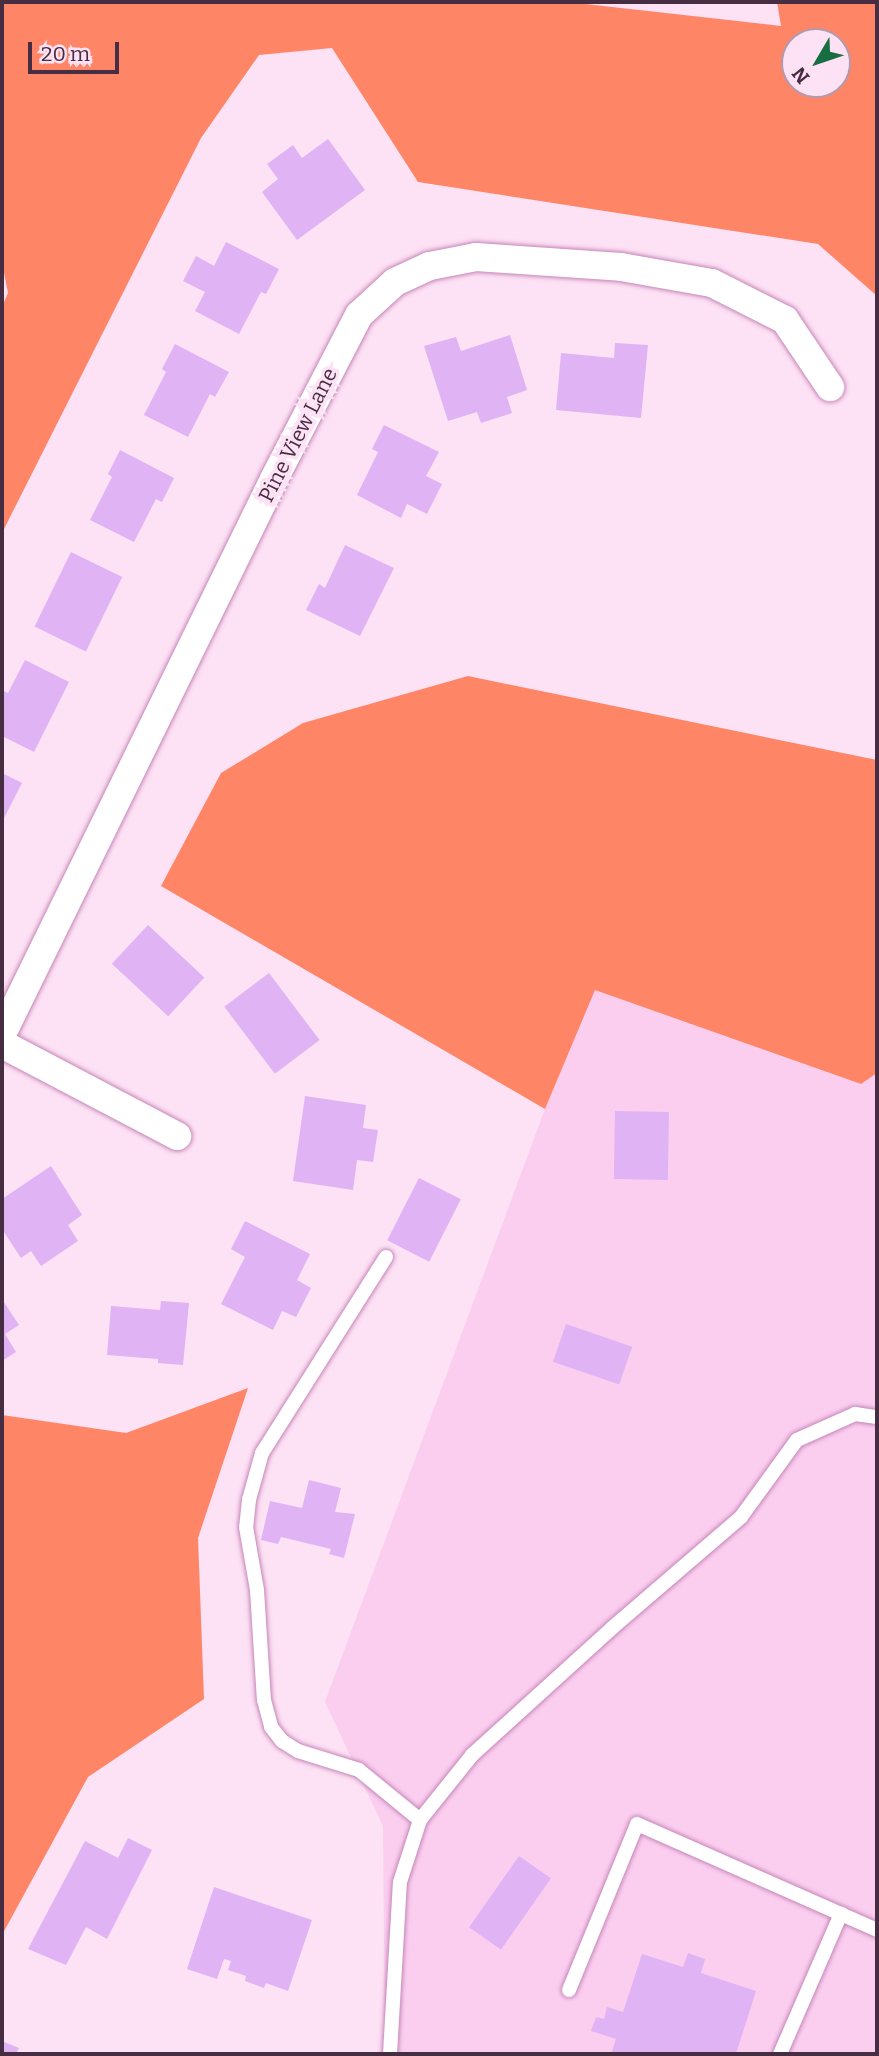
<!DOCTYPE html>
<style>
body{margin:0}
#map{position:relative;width:879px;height:2056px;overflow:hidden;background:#fde1f5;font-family:Bitter,serif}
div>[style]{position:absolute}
.built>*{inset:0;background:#fbcef0}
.forest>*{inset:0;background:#fe8667}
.building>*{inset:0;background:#e0b3f4;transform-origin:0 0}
.roads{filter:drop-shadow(0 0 2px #c686b7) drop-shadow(0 0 2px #c686b7)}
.service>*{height:14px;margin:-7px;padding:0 7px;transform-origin:7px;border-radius:7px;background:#fff}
.minor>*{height:28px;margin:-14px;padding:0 14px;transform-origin:14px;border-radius:14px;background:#fff}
span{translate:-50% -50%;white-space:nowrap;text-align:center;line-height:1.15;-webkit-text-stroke:7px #fde1f5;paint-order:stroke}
.street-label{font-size:21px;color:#472d41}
.frame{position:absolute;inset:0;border:4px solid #472d41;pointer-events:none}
.north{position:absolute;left:781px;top:28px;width:70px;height:70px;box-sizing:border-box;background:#fde1f5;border:2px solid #b499ad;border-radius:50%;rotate:231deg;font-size:19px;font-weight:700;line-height:28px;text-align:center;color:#472d41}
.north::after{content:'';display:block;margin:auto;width:24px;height:32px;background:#176e41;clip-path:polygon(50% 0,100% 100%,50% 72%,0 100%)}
.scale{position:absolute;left:28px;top:42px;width:91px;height:32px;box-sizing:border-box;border:4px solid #472d41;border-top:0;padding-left:9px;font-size:21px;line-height:24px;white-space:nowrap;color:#472d41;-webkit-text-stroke:5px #fde1f5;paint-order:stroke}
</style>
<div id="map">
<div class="built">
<div style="clip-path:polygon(595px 989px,861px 1084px,877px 1073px,877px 2054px,385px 2054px,383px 1826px,325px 1702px,545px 1109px)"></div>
</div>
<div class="forest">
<div style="clip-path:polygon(evenodd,2px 2px,568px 2px,781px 26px,777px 2px,877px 2px,877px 296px,818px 244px,418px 182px,332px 48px,259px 55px,201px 138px,2px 533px,2px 307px,8px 293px,2px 263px,2px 2px,795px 42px,837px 42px,837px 84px,795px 84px,795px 42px)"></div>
<div style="clip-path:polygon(468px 676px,877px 760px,877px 1073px,861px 1084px,595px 990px,545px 1109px,161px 886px,221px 773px,303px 723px)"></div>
<div style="clip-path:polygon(248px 1388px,198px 1538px,204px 1699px,88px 1777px,2px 1935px,2px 1415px,126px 1433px)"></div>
</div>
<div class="building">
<div style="clip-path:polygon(328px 139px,365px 190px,297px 240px,262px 192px,278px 179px,267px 164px,293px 145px,302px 158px)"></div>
<div style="clip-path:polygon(226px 242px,279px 269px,266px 294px,261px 292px,239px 334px,195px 311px,205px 292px,183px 281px,196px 256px,214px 266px)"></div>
<div style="clip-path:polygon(510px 335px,527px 390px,507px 397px,512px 413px,481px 423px,477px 412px,448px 421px,424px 346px,456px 337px,461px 351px)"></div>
<div style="clip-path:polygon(615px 343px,648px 345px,641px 418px,556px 410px,561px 353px,614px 358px)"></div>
<div style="clip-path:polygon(175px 344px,229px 372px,215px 397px,210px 394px,188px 437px,144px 415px,166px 372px,162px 369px)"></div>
<div style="clip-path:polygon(384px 425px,439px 452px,426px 476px,442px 484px,427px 514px,407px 504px,401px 518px,357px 495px,378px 452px,372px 449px)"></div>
<div style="clip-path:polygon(120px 450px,174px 478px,162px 502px,156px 499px,134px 542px,90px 520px,112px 477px,108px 474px)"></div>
<div style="clip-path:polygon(345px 545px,394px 568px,360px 636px,306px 610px,319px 584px,325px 588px)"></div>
<div style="left:71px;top:552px;width:57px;height:83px;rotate:26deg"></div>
<div style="clip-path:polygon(25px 660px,69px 682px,34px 752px,2px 736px,2px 690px,8px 693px)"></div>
<div style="clip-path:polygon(2px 773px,22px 783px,2px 822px)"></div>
<div style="left:148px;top:925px;width:77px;height:53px;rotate:43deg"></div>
<div style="left:269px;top:973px;width:84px;height:56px;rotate:53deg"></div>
<div style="clip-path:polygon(305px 1096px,366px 1105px,363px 1128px,378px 1130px,373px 1162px,357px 1160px,353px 1190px,293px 1181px)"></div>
<div style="left:615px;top:1111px;width:54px;height:68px;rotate:1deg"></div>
<div style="clip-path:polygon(51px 1166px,82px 1215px,68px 1225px,78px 1241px,41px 1266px,31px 1251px,21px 1258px,2px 1229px,2px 1199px)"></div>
<div style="left:419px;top:1178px;width:47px;height:70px;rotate:27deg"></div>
<div style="clip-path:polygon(245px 1221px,310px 1254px,297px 1280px,311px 1288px,296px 1317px,282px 1311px,273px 1330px,221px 1304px,245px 1257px,231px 1249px)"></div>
<div style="clip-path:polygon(2px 1299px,19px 1325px,5px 1334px,16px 1352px,2px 1361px)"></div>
<div style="clip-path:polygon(161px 1301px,189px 1303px,183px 1365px,158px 1363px,158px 1359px,107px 1355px,111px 1306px,160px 1310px)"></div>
<div style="left:566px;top:1324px;width:70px;height:40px;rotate:19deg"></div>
<div style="clip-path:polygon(309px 1480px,341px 1488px,335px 1512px,355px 1514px,344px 1558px,329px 1554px,331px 1549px,281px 1537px,278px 1544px,261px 1540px,270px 1501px,302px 1508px)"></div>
<div style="clip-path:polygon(128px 1838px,152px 1850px,107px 1939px,86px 1927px,66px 1965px,28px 1949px,85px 1841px,118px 1858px)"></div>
<div style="left:519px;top:1856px;width:39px;height:87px;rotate:35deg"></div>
<div style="clip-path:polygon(214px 1887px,312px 1920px,288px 1991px,266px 1983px,264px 1988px,245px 1981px,246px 1976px,228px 1970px,231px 1961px,224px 1959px,217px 1979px,187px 1969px)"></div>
<div style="clip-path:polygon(688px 1953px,705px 1959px,701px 1973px,756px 1991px,736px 2054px,611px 2054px,616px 2039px,591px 2031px,596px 2017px,604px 2019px,607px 2007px,623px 2012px,642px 1954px,683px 1967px)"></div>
<div style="clip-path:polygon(2px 2041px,19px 2048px,16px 2054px,2px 2054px)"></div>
</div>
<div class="roads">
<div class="service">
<div style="left:386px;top:1257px;width:232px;rotate:122.3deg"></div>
<div style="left:262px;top:1453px;width:49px;rotate:105.5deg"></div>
<div style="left:249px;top:1500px;width:27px;rotate:96deg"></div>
<div style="left:246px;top:1527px;width:64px;rotate:80.1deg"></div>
<div style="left:257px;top:1590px;width:110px;rotate:86.4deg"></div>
<div style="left:264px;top:1700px;width:28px;rotate:75deg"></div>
<div style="left:271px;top:1727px;width:18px;rotate:52deg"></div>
<div style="left:282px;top:1741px;width:19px;rotate:32deg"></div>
<div style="left:298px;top:1751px;width:64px;rotate:17.3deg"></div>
<div style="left:359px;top:1770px;width:79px;rotate:39.3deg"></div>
<div style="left:569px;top:1990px;width:179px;rotate:-67.7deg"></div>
<div style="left:637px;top:1824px;width:262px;rotate:23.8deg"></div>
<div style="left:390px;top:2054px;width:172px;rotate:-86.7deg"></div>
<div style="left:400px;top:1882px;width:65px;rotate:-72.1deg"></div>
<div style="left:420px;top:1820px;width:83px;rotate:-51.3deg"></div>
<div style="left:472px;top:1755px;width:189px;rotate:-42.2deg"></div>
<div style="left:612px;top:1628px;width:170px;rotate:-40.7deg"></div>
<div style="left:741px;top:1517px;width:95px;rotate:-54deg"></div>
<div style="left:797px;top:1440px;width:64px;rotate:-24.1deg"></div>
<div style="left:855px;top:1414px;width:22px;rotate:8deg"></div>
<div style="left:780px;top:2054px;width:153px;rotate:-66.5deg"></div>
</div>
<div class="minor">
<div style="left:2px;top:1034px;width:618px;rotate:-63.89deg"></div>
<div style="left:274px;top:479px;width:185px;rotate:-62.6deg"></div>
<div style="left:359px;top:315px;width:49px;rotate:-42.5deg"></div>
<div style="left:395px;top:282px;width:38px;rotate:-25deg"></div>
<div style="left:430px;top:266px;width:47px;rotate:-11.1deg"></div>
<div style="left:476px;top:257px;width:145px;rotate:3.9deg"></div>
<div style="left:621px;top:267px;width:92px;rotate:10deg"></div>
<div style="left:712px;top:283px;width:82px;rotate:26.9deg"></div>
<div style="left:785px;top:320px;width:81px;rotate:56.1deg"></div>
<div style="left:2px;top:1044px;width:198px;rotate:27.7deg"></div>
</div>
</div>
<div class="street-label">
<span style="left:298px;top:435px;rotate:-63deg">Pine View Lane</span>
</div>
<div class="frame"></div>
<div class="north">N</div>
<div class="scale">20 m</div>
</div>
